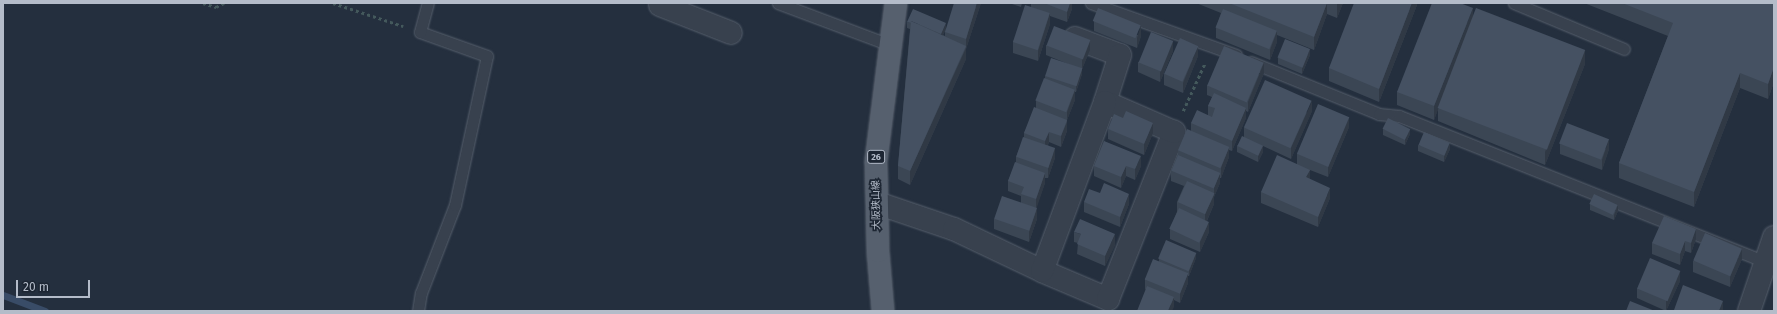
<!DOCTYPE html>
<meta charset="utf-8">
<style>
body{margin:0}
#map{position:relative;width:1777px;height:314px;overflow:hidden;background:#242f3e;font-family:"Fira Sans","Noto Sans JP",sans-serif}
div>[style]{position:absolute}
.stream>*{height:7px;margin:-3.5px;padding:0 3.5px;transform-origin:3.5px;border-radius:3.5px;background:#394c67}
.path>*{height:2.5px;margin-top:-1.25px;transform-origin:0;background:repeating-linear-gradient(90deg,#44595c 0 3px,transparent 0 6px)}
.roads{filter:drop-shadow(0 0 1px #565f6c) drop-shadow(0 0 1px #565f6c)}
.service>*{height:11px;margin:-5.5px;padding:0 5.5px;transform-origin:5.5px;border-radius:5.5px;background:#38414e}
.minor>*{height:22px;margin:-11px;padding:0 11px;transform-origin:11px;border-radius:11px;background:#38414e}
.primary>*{height:22px;margin:-11px;padding:0 11px;transform-origin:11px;border-radius:11px;background:#56606e}
.wall>*{inset:0;background:#3b4654}
.shaded-wall>*{inset:0;background:#303945}
.building>*{inset:0;background:#455162;transform-origin:0 0}
span{translate:-50% -50%;white-space:nowrap;text-align:center;line-height:1.15;-webkit-text-stroke:3.5px #1d2633;paint-order:stroke}
.shield-label span{padding:1px 3px;background:#1d2633;border:1px solid;border-radius:3px;-webkit-text-stroke-width:0}
.shield-label{font-size:9px;color:#b4bcc9;font-weight:700}
.street-label{font-size:10px;color:#b4bcc9}
.frame{position:absolute;inset:0;border:4px solid #b4bcc9;pointer-events:none}
.scale{position:absolute;left:16px;top:280px;width:74px;height:18px;box-sizing:border-box;border:2px solid #b4bcc9;border-top:0;padding-left:5px;font-size:12px;line-height:14px;white-space:nowrap;color:#b4bcc9;-webkit-text-stroke:3px #1d2633;paint-order:stroke}
</style>
<div id="map">
<div class="stream">
<div style="left:3px;top:295px;width:45px;rotate:20.9deg"></div>
</div>
<div class="path">
<div style="left:203px;top:3px;width:14px;rotate:17deg"></div>
<div style="left:216px;top:7px;width:9px;rotate:-27deg"></div>
<div style="left:333px;top:3px;width:74px;rotate:18.2deg"></div>
<div style="left:1183px;top:111px;width:53px;rotate:-65.4deg"></div>
</div>
<div class="roads">
<div class="service">
<div style="left:778px;top:3px;width:120px;rotate:20.6deg"></div>
<div style="left:1091px;top:3px;width:154px;rotate:19.7deg"></div>
<div style="left:1514px;top:3px;width:119px;rotate:22.7deg"></div>
<div style="left:1251px;top:62px;width:138px;rotate:22.1deg"></div>
<div style="left:1379px;top:114px;width:20px;rotate:6deg"></div>
<div style="left:1399px;top:116px;width:395px;rotate:21.7deg"></div>
<div style="left:418px;top:311px;width:18px;rotate:-81deg"></div>
<div style="left:421px;top:293px;width:94px;rotate:-68.9deg"></div>
<div style="left:455px;top:205px;width:152px;rotate:-77.9deg"></div>
<div style="left:487px;top:56px;width:71px;rotate:-160.3deg"></div>
<div style="left:420px;top:32px;width:30px;rotate:-75deg"></div>
</div>
<div class="minor">
<div style="left:660px;top:5px;width:76px;rotate:21.5deg"></div>
<div style="left:1075px;top:38px;width:48px;rotate:20.7deg"></div>
<div style="left:1120px;top:55px;width:49px;rotate:107.7deg"></div>
<div style="left:877px;top:203px;width:81px;rotate:18.7deg"></div>
<div style="left:954px;top:229px;width:98px;rotate:25.5deg"></div>
<div style="left:1042px;top:271px;width:72px;rotate:23deg"></div>
<div style="left:1108px;top:299px;width:180px;rotate:-68.4deg"></div>
<div style="left:1174px;top:132px;width:75px;rotate:-156.5deg"></div>
<div style="left:1105px;top:102px;width:180px;rotate:110.4deg"></div>
<div style="left:1749px;top:311px;width:78px;rotate:-71.3deg"></div>
</div>
<div class="primary">
<div style="left:883px;top:311px;width:60px;rotate:-94.8deg"></div>
<div style="left:878px;top:251px;width:90px;rotate:-91.3deg"></div>
<div style="left:876px;top:161px;width:159px;rotate:-82.8deg"></div>
</div>
</div>
<div class="wall">
<div style="clip-path:polygon(evenodd,981px 3px,966px 49px,966px 59px,910px 185px,898px 179px,898px 166px,910px 29px,907px 28px,907px 22px,946px 29px,981px 3px,946px 29px,945px 32px,945px 36px,943px 35px,946px 29px)"></div>
<div style="clip-path:polygon(1009px 3px,1022px 3px,1021px 7px)"></div>
<div style="clip-path:polygon(1031px 3px,1072px 3px,1072px 9px,1067px 22px,1050px 16px,1050px 24px,1038px 61px,1013px 53px,1013px 42px,1031px 7px)"></div>
<div style="clip-path:polygon(1196px 3px,1343px 3px,1337px 18px,1327px 14px,1314px 50px,1277px 35px,1277px 42px,1270px 60px,1216px 38px,1216px 28px,1221px 13px)"></div>
<div style="clip-path:polygon(1417px 3px,1417px 5px,1379px 102px,1329px 81px,1329px 68px)"></div>
<div style="clip-path:polygon(1584px 3px,1774px 3px,1774px 82px,1768px 99px,1740px 88px,1694px 207px,1619px 178px,1619px 163px,1668px 36px)"></div>
<div style="clip-path:polygon(1473px 17px,1585px 64px,1545px 165px,1438px 121px,1438px 109px,1434px 120px,1397px 105px,1397px 92px)"></div>
<div style="clip-path:polygon(1094px 21px,1141px 36px,1137px 48px,1094px 31px)"></div>
<div style="clip-path:polygon(1046px 45px,1090px 50px,1082px 69px,1082px 74px,1076px 92px,1075px 92px,1075px 100px,1067px 120px,1067px 131px,1061px 147px,1049px 142px,1048px 145px,1055px 158px,1048px 178px,1045px 178px,1045px 183px,1036px 208px,1037px 219px,1029px 242px,994px 229px,994px 219px,1021px 203px,1021px 196px,1008px 191px,1008px 181px,1016px 162px,1016px 157px,1024px 137px,1024px 133px,1036px 108px,1036px 101px,1045px 79px,1045px 76px,1068px 64px,1046px 55px)"></div>
<div style="clip-path:polygon(1173px 51px,1160px 82px,1138px 72px,1138px 62px)"></div>
<div style="clip-path:polygon(1310px 55px,1302px 74px,1278px 64px,1278px 58px)"></div>
<div style="clip-path:polygon(1198px 56px,1183px 93px,1164px 85px,1164px 74px)"></div>
<div style="clip-path:polygon(1264px 73px,1248px 112px,1246px 111px,1246px 118px,1232px 151px,1229px 150px,1229px 157px,1221px 178px,1220px 178px,1220px 183px,1214px 197px,1214px 204px,1207px 221px,1209px 232px,1200px 252px,1170px 239px,1170px 229px,1177px 212px,1177px 202px,1184px 186px,1171px 181px,1171px 171px,1178px 155px,1178px 150px,1191px 131px,1191px 123px,1208px 115px,1208px 106px,1212px 97px,1207px 95px,1207px 85px)"></div>
<div style="clip-path:polygon(1312px 111px,1291px 159px,1263px 146px,1263px 152px,1258px 162px,1237px 152px,1237px 146px,1244px 137px,1244px 128px)"></div>
<div style="clip-path:polygon(1349px 127px,1328px 177px,1310px 170px,1310px 179px,1330px 198px,1318px 227px,1261px 203px,1261px 192px,1297px 164px,1297px 154px)"></div>
<div style="clip-path:polygon(1108px 129px,1153px 133px,1144px 155px,1108px 139px)"></div>
<div style="clip-path:polygon(1383px 129px,1410px 134px,1405px 145px,1383px 135px)"></div>
<div style="clip-path:polygon(1104px 141px,1141px 166px,1135px 180px,1126px 176px,1121px 188px,1094px 176px,1094px 166px)"></div>
<div style="clip-path:polygon(1560px 144px,1609px 149px,1602px 170px,1560px 154px)"></div>
<div style="clip-path:polygon(1418px 145px,1450px 149px,1444px 162px,1418px 151px)"></div>
<div style="clip-path:polygon(1084px 202px,1129px 204px,1120px 227px,1084px 212px)"></div>
<div style="clip-path:polygon(1590px 204px,1618px 211px,1614px 220px,1590px 210px)"></div>
<div style="clip-path:polygon(1074px 232px,1115px 245px,1105px 266px,1077px 254px,1078px 243px,1074px 242px)"></div>
<div style="clip-path:polygon(1696px 239px,1691px 253px,1685px 251px,1680px 265px,1652px 254px,1652px 243px)"></div>
<div style="clip-path:polygon(1196px 258px,1189px 276px,1188px 276px,1188px 283px,1180px 303px,1174px 300px,1174px 307px,1145px 289px,1145px 279px,1159px 261px,1159px 259px)"></div>
<div style="clip-path:polygon(1742px 259px,1730px 287px,1693px 272px,1693px 261px)"></div>
<div style="clip-path:polygon(1680px 281px,1666px 311px,1637px 298px,1637px 288px)"></div>
</div>
<div class="shaded-wall">
<div style="clip-path:polygon(977px 3px,981px 3px,966px 49px,966px 59px,910px 185px,910px 171px,966px 48px,966px 39px)"></div>
<div style="clip-path:polygon(1070px 3px,1072px 3px,1072px 9px,1067px 22px,1067px 12px)"></div>
<div style="clip-path:polygon(1327px 3px,1327px 14px,1314px 50px,1314px 37px)"></div>
<div style="clip-path:polygon(1337px 3px,1343px 3px,1337px 18px)"></div>
<div style="clip-path:polygon(1412px 3px,1417px 3px,1417px 5px,1379px 102px,1379px 89px)"></div>
<div style="clip-path:polygon(1473px 8px,1473px 21px,1434px 120px,1434px 106px)"></div>
<div style="clip-path:polygon(1050px 13px,1050px 24px,1038px 61px,1038px 51px)"></div>
<div style="clip-path:polygon(946px 23px,946px 29px,940px 41px,940px 36px)"></div>
<div style="clip-path:polygon(1141px 25px,1141px 36px,1137px 48px,1137px 38px)"></div>
<div style="clip-path:polygon(1277px 31px,1277px 42px,1270px 60px,1270px 50px)"></div>
<div style="clip-path:polygon(1090px 40px,1090px 50px,1082px 69px,1082px 74px,1076px 92px,1076px 86px,1082px 69px,1082px 59px)"></div>
<div style="clip-path:polygon(1173px 41px,1173px 51px,1160px 82px,1160px 71px)"></div>
<div style="clip-path:polygon(1198px 46px,1198px 56px,1183px 93px,1183px 83px)"></div>
<div style="clip-path:polygon(1310px 49px,1310px 55px,1302px 74px,1302px 68px)"></div>
<div style="clip-path:polygon(1585px 50px,1585px 64px,1545px 165px,1545px 152px)"></div>
<div style="clip-path:polygon(1264px 63px,1264px 73px,1248px 112px,1248px 102px)"></div>
<div style="clip-path:polygon(1774px 67px,1774px 82px,1768px 99px,1768px 84px)"></div>
<div style="clip-path:polygon(1740px 73px,1740px 88px,1694px 207px,1694px 192px)"></div>
<div style="clip-path:polygon(1075px 90px,1075px 100px,1067px 120px,1067px 131px,1061px 147px,1061px 136px,1067px 122px,1067px 112px)"></div>
<div style="clip-path:polygon(1312px 101px,1312px 111px,1291px 159px,1291px 148px)"></div>
<div style="clip-path:polygon(1246px 108px,1246px 118px,1232px 151px,1232px 141px)"></div>
<div style="clip-path:polygon(1349px 117px,1349px 127px,1328px 177px,1328px 167px)"></div>
<div style="clip-path:polygon(1153px 123px,1153px 133px,1144px 155px,1144px 144px)"></div>
<div style="clip-path:polygon(1410px 129px,1410px 134px,1405px 145px,1405px 139px)"></div>
<div style="clip-path:polygon(1049px 132px,1049px 142px,1045px 151px,1045px 141px)"></div>
<div style="clip-path:polygon(1609px 139px,1609px 149px,1602px 170px,1602px 160px)"></div>
<div style="clip-path:polygon(1450px 143px,1450px 149px,1444px 162px,1444px 156px)"></div>
<div style="clip-path:polygon(1263px 146px,1263px 152px,1258px 162px,1258px 156px)"></div>
<div style="clip-path:polygon(1229px 147px,1229px 157px,1221px 178px,1221px 168px)"></div>
<div style="clip-path:polygon(1055px 148px,1055px 158px,1048px 178px,1048px 168px)"></div>
<div style="clip-path:polygon(1141px 156px,1141px 166px,1135px 180px,1135px 169px)"></div>
<div style="clip-path:polygon(1126px 166px,1126px 176px,1121px 188px,1121px 177px)"></div>
<div style="clip-path:polygon(1310px 170px,1310px 180px,1306px 177px)"></div>
<div style="clip-path:polygon(1045px 173px,1045px 183px,1036px 210px,1036px 199px)"></div>
<div style="clip-path:polygon(1220px 173px,1220px 183px,1214px 197px,1214px 204px,1205px 225px,1205px 214px,1214px 195px,1214px 188px)"></div>
<div style="clip-path:polygon(1330px 188px,1330px 198px,1318px 227px,1318px 217px)"></div>
<div style="clip-path:polygon(1129px 194px,1129px 204px,1120px 227px,1120px 217px)"></div>
<div style="clip-path:polygon(1618px 205px,1618px 211px,1614px 220px,1614px 215px)"></div>
<div style="clip-path:polygon(1037px 208px,1037px 219px,1029px 242px,1029px 232px)"></div>
<div style="clip-path:polygon(1209px 222px,1209px 232px,1200px 252px,1200px 242px)"></div>
<div style="clip-path:polygon(1696px 229px,1696px 239px,1691px 253px,1691px 243px)"></div>
<div style="clip-path:polygon(1115px 234px,1115px 245px,1105px 266px,1105px 256px)"></div>
<div style="clip-path:polygon(1685px 241px,1685px 251px,1680px 265px,1680px 254px)"></div>
<div style="clip-path:polygon(1742px 249px,1742px 259px,1730px 287px,1730px 277px)"></div>
<div style="clip-path:polygon(1196px 253px,1196px 258px,1189px 276px,1189px 271px)"></div>
<div style="clip-path:polygon(1680px 271px,1680px 281px,1666px 311px,1666px 301px)"></div>
<div style="clip-path:polygon(1188px 273px,1188px 283px,1180px 303px,1180px 293px)"></div>
<div style="clip-path:polygon(1174px 297px,1174px 307px,1172px 311px,1168px 311px)"></div>
<div style="clip-path:polygon(1723px 301px,1723px 311px,1719px 311px)"></div>
</div>
<div class="building">
<div style="clip-path:polygon(954px 3px,977px 3px,966px 39px,945px 32px)"></div>
<div style="clip-path:polygon(1044px 3px,1070px 3px,1067px 12px)"></div>
<div style="clip-path:polygon(1229px 3px,1327px 3px,1314px 37px)"></div>
<div style="clip-path:polygon(1354px 3px,1412px 3px,1379px 89px,1329px 68px)"></div>
<div style="clip-path:polygon(1432px 3px,1460px 3px,1473px 8px,1434px 106px,1397px 92px)"></div>
<div style="clip-path:polygon(1622px 3px,1774px 3px,1774px 67px,1768px 84px,1740px 73px,1694px 192px,1619px 163px,1673px 23px)"></div>
<div style="left:1025px;top:5px;width:26px;height:39px;rotate:18deg"></div>
<div style="left:1098px;top:8px;width:46px;height:14px;rotate:22deg"></div>
<div style="left:1476px;top:8px;width:117px;height:107px;rotate:21deg"></div>
<div style="clip-path:polygon(913px 9px,946px 23px,941px 34px,911px 21px,911px 23px,907px 22px)"></div>
<div style="left:1223px;top:9px;width:58px;height:20px;rotate:22deg"></div>
<div style="clip-path:polygon(911px 21px,966px 46px,910px 171px,898px 166px)"></div>
<div style="left:1054px;top:26px;width:39px;height:21px;rotate:21deg"></div>
<div style="left:1151px;top:32px;width:24px;height:33px;rotate:22deg"></div>
<div style="left:1180px;top:38px;width:20px;height:39px;rotate:24deg"></div>
<div style="left:1285px;top:39px;width:27px;height:20px;rotate:22deg"></div>
<div style="left:1224px;top:46px;width:43px;height:43px;rotate:23deg"></div>
<div style="left:1051px;top:58px;width:33px;height:19px;rotate:18deg"></div>
<div style="left:1044px;top:78px;width:33px;height:24px;rotate:21deg"></div>
<div style="left:1265px;top:80px;width:51px;height:52px;rotate:24deg"></div>
<div style="clip-path:polygon(1214px 93px,1246px 108px,1232px 141px,1191px 123px,1197px 110px,1212px 117px,1215px 108px,1208px 106px)"></div>
<div style="left:1318px;top:104px;width:34px;height:54px;rotate:23deg"></div>
<div style="clip-path:polygon(1034px 107px,1067px 120px,1061px 136px,1049px 132px,1045px 141px,1024px 133px)"></div>
<div style="clip-path:polygon(1126px 111px,1153px 123px,1144px 144px,1108px 129px,1114px 114px,1123px 118px)"></div>
<div style="left:1388px;top:118px;width:25px;height:12px;rotate:27deg"></div>
<div style="left:1567px;top:123px;width:45px;height:22px;rotate:21deg"></div>
<div style="left:1187px;top:129px;width:46px;height:23px;rotate:23deg"></div>
<div style="left:1424px;top:132px;width:28px;height:14px;rotate:23deg"></div>
<div style="left:1242px;top:136px;width:23px;height:11px;rotate:25deg"></div>
<div style="left:1023px;top:137px;width:34px;height:21px;rotate:19deg"></div>
<div style="clip-path:polygon(1104px 141px,1141px 156px,1135px 169px,1126px 166px,1121px 177px,1094px 166px)"></div>
<div style="left:1178px;top:155px;width:46px;height:17px;rotate:23deg"></div>
<div style="clip-path:polygon(1277px 155px,1310px 170px,1306px 177px,1330px 188px,1318px 217px,1261px 192px)"></div>
<div style="clip-path:polygon(1015px 162px,1045px 173px,1036px 199px,1021px 194px,1024px 187px,1008px 181px)"></div>
<div style="left:1187px;top:181px;width:30px;height:23px;rotate:24deg"></div>
<div style="clip-path:polygon(1104px 183px,1129px 194px,1120px 217px,1084px 202px,1089px 189px,1100px 193px)"></div>
<div style="left:1594px;top:194px;width:26px;height:11px;rotate:25deg"></div>
<div style="left:1002px;top:196px;width:37px;height:24px;rotate:19deg"></div>
<div style="left:1179px;top:208px;width:33px;height:23px;rotate:25deg"></div>
<div style="clip-path:polygon(1664px 216px,1696px 229px,1691px 243px,1685px 241px,1680px 254px,1652px 243px)"></div>
<div style="clip-path:polygon(1080px 219px,1115px 234px,1105px 256px,1077px 244px,1081px 234px,1074px 232px)"></div>
<div style="left:1705px;top:233px;width:40px;height:30px;rotate:23deg"></div>
<div style="left:1166px;top:240px;width:33px;height:20px;rotate:23deg"></div>
<div style="left:1650px;top:258px;width:33px;height:33px;rotate:23deg"></div>
<div style="left:1153px;top:259px;width:38px;height:22px;rotate:22deg"></div>
<div style="clip-path:polygon(1683px 285px,1723px 301px,1719px 311px,1677px 311px,1674px 310px)"></div>
<div style="clip-path:polygon(1147px 286px,1174px 297px,1168px 311px,1137px 311px)"></div>
<div style="clip-path:polygon(1630px 301px,1655px 311px,1626px 311px)"></div>
</div>
<div class="shield-label">
<span style="left:876px;top:157px">26</span>
</div>
<div class="street-label">
<span style="left:877px;top:205px;rotate:-91deg">大阪狭山線</span>
</div>
<div class="frame"></div>
<div class="scale">20 m</div>
</div>
